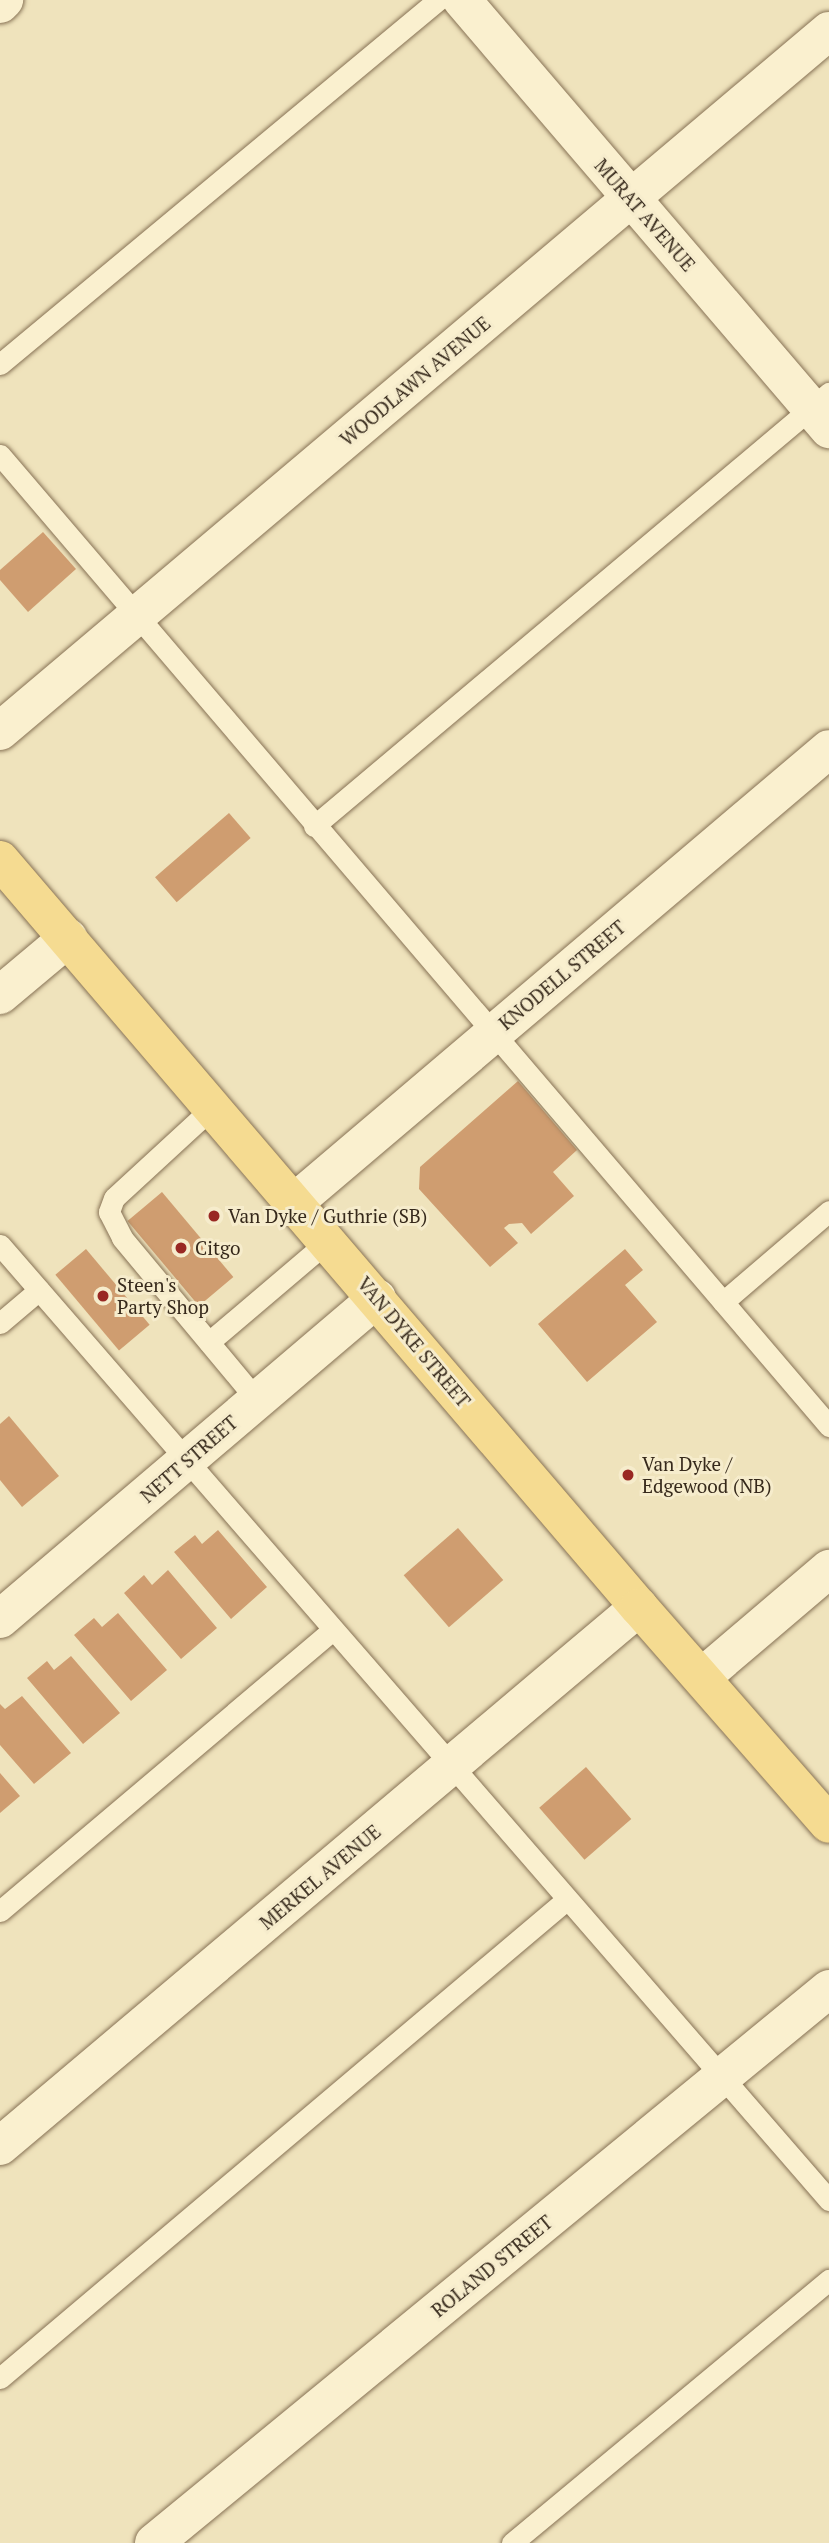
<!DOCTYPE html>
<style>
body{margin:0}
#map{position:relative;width:829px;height:2543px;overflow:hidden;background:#efe3bc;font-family:"PT Serif",serif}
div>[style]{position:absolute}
.building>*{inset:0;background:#cf9d70;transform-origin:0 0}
.roads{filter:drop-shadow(0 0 2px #877255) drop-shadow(0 0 2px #877255)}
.service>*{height:21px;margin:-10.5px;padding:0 10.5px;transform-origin:10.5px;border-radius:10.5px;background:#faf0cf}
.minor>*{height:38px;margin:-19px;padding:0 19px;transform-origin:19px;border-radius:19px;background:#faf0cf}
.primary>*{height:38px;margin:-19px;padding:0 19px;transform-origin:19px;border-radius:19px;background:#f5db91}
.dots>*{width:19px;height:19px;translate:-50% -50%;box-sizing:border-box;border:4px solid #f6eccc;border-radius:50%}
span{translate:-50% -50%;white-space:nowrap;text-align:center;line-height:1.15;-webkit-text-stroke:6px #f6eccc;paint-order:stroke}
.street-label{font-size:19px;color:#36291b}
.poi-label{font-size:19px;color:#36291b}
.left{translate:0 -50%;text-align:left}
</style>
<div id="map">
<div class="building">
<div style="clip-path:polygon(43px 532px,76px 569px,28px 612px,0 580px,0 570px)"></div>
<div style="left:229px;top:813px;width:33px;height:98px;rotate:49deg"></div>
<div style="clip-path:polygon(518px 1081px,577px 1150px,553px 1172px,574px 1196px,531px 1234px,522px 1223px,509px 1224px,504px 1228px,518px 1243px,490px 1267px,419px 1189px,420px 1167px)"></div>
<div style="left:162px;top:1192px;width:111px;height:45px;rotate:50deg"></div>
<div style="left:86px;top:1249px;width:99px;height:40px;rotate:50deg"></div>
<div style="clip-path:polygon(625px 1249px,643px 1270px,625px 1285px,657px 1322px,587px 1382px,538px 1324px)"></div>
<div style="clip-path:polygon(9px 1416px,59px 1476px,22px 1507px,0 1480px,0 1424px)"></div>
<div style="left:458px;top:1528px;width:69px;height:72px;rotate:49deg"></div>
<div style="clip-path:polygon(218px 1530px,267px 1587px,231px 1619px,174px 1552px,195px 1535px,202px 1544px)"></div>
<div style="clip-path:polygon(168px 1570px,217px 1628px,181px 1659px,124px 1593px,144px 1575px,152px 1585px)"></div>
<div style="clip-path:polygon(118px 1613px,167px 1670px,131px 1701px,74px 1635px,94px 1618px,102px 1627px)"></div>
<div style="clip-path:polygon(71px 1656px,120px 1713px,83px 1744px,27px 1678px,47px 1661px,54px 1670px)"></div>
<div style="clip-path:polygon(22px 1696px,71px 1753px,34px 1784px,0 1745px,0 1704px,5px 1709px)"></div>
<div style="left:586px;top:1767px;width:69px;height:62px;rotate:49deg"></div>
<div style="clip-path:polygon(0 1773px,20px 1796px,0 1813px)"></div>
</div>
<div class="roads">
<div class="service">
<div style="left:0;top:364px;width:570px;rotate:-39.73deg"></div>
<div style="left:0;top:455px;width:1277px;rotate:49.51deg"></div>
<div style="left:314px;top:826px;width:673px;rotate:-40.06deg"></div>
<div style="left:213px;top:1107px;width:134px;rotate:137.4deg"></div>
<div style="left:114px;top:1198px;width:15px;rotate:110deg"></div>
<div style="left:109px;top:1212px;width:29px;rotate:63deg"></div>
<div style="left:122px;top:1238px;width:211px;rotate:50.2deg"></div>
<div style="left:0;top:1245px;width:1265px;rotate:49.04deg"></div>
<div style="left:723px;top:1302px;width:140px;rotate:-40.6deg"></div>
<div style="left:0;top:1323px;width:51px;rotate:-40.2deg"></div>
<div style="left:209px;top:1342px;width:156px;rotate:-40.3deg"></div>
<div style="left:0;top:1911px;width:436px;rotate:-40.2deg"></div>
<div style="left:0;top:2378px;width:741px;rotate:-40.18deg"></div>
<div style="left:512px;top:2543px;width:412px;rotate:-39.7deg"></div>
</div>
<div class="minor">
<div style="left:462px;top:0;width:565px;rotate:49.45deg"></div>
<div style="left:0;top:4px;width:6px;rotate:-45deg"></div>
<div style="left:0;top:731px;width:1085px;rotate:-40.18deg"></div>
<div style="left:0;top:995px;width:89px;rotate:-40deg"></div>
<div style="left:295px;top:1202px;width:700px;rotate:-40.31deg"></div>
<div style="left:0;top:1619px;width:495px;rotate:-40.4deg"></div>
<div style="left:702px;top:1677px;width:167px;rotate:-40.4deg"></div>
<div style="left:0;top:2146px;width:836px;rotate:-40.15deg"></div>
<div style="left:154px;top:2543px;width:873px;rotate:-39.38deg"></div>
</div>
<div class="primary">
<div style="left:0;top:860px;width:983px;rotate:49.46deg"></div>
<div style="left:639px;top:1607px;width:288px;rotate:48.8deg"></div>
</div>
</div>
<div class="dots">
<div style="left:214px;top:1216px;background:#992823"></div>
<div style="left:181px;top:1248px;background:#992823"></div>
<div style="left:103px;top:1296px;background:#992823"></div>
<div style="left:628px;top:1475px;background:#992823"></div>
</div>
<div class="street-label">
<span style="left:645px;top:215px;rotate:49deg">MURAT AVENUE</span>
<span style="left:415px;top:381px;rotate:-40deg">WOODLAWN AVENUE</span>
<span style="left:562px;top:975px;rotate:-40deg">KNODELL STREET</span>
<span style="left:414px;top:1342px;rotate:50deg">VAN DYKE STREET</span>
<span style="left:189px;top:1459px;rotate:-41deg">NETT STREET</span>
<span style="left:320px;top:1877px;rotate:-40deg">MERKEL AVENUE</span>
<span style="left:492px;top:2266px;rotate:-39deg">ROLAND STREET</span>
</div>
<div class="poi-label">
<span class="left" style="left:228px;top:1216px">Van Dyke / Guthrie (SB)</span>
<span class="left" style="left:195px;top:1248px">Citgo</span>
<span class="left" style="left:117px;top:1296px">Steen's<br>Party Shop</span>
<span class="left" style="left:642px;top:1475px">Van Dyke /<br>Edgewood (NB)</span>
</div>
</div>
